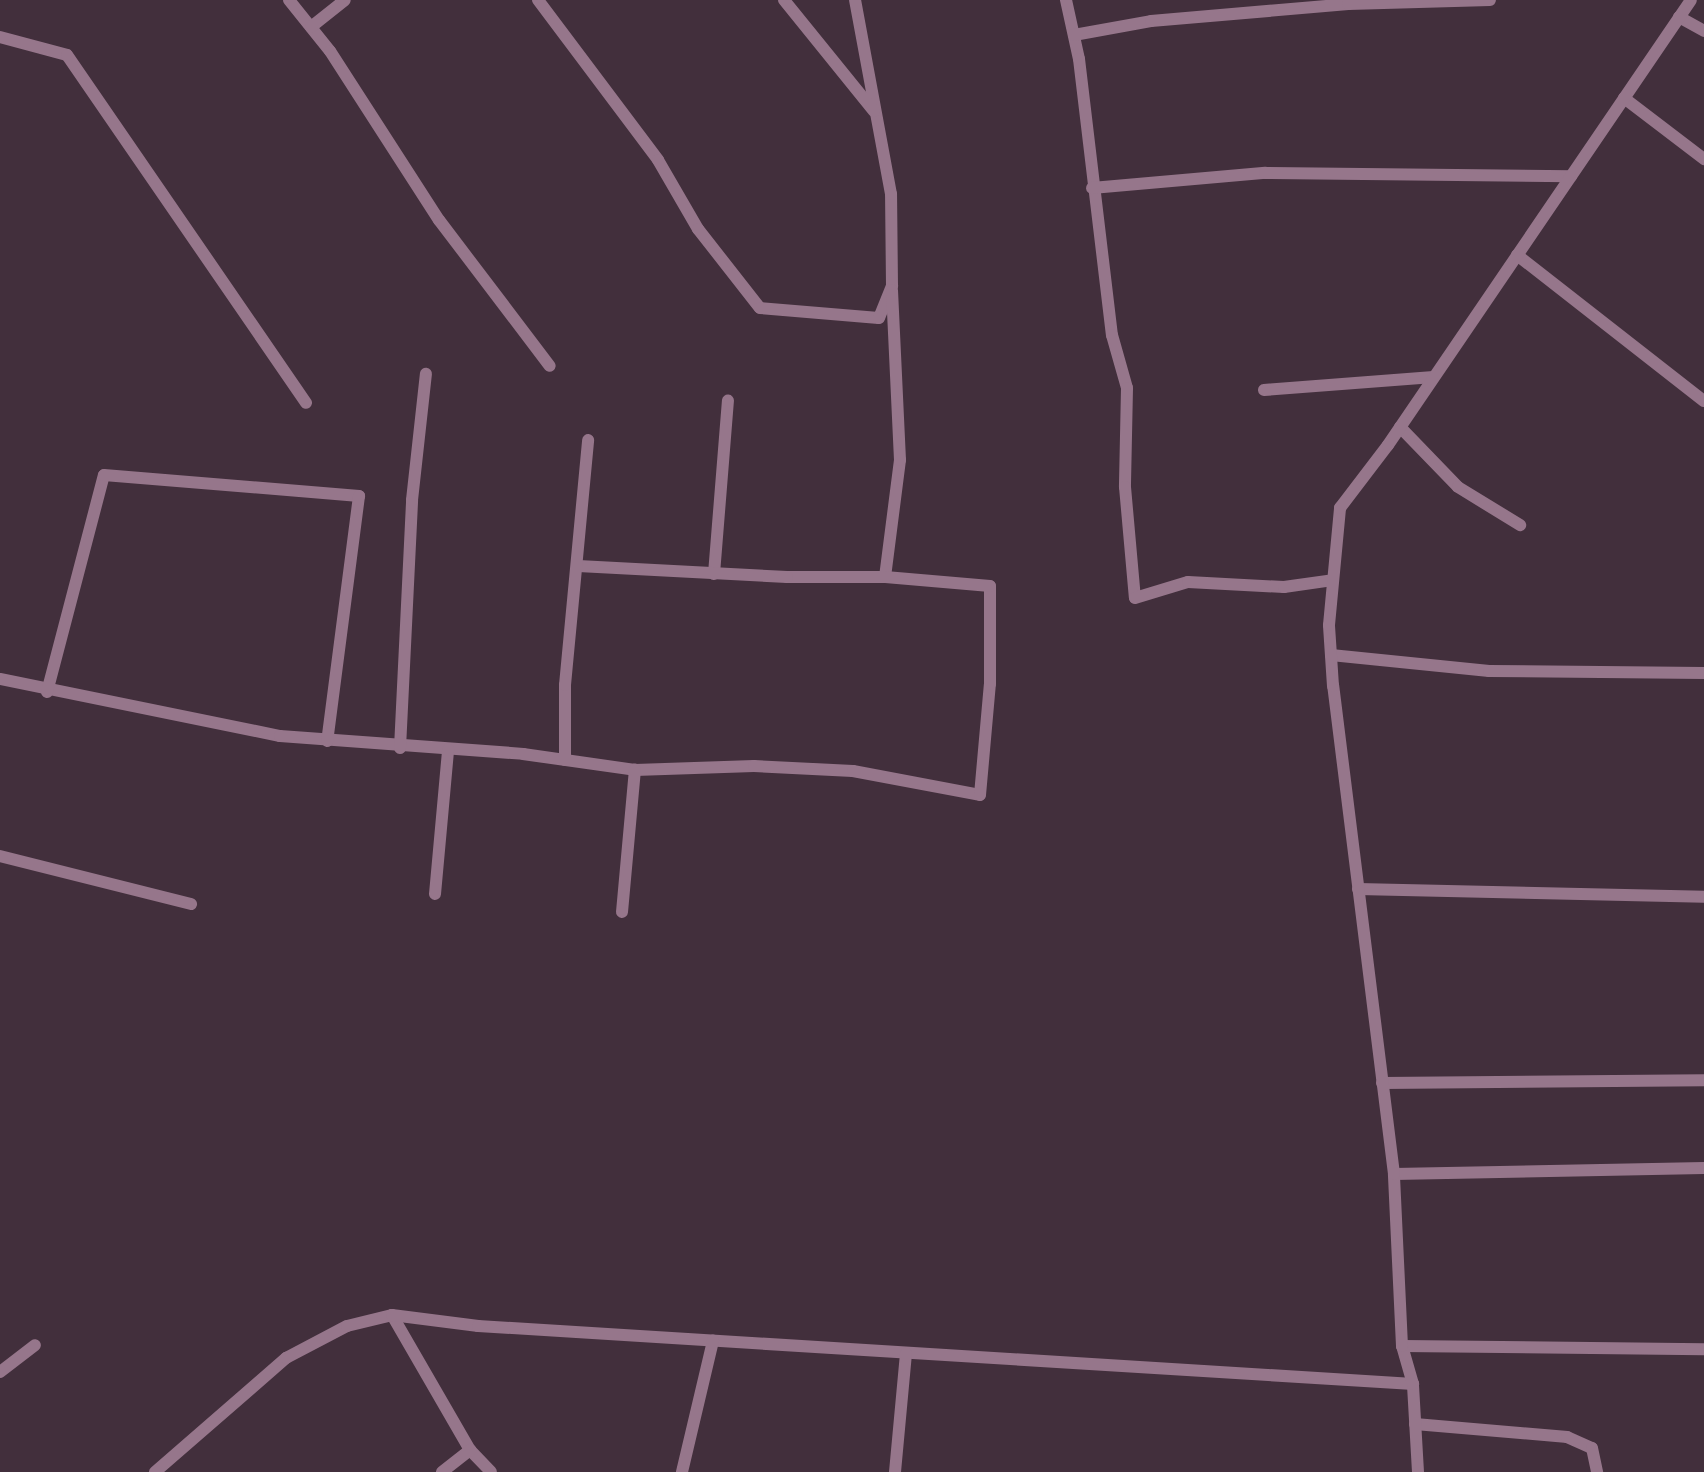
<!DOCTYPE html>
<style>
body{margin:0}
#map{position:relative;width:1704px;height:1472px;overflow:hidden;background:#422f3c;font-family:Signika,sans-serif}
div>[style]{position:absolute}
.minor>*{height:12px;margin:-6px;padding:0 6px;transform-origin:6px;border-radius:6px;background:#96768b}
.tertiary>*{height:12px;margin:-6px;padding:0 6px;transform-origin:6px;border-radius:6px;background:#96768b}
span{translate:-50% -50%;white-space:nowrap;text-align:center;line-height:1.15;-webkit-text-stroke:6px #382532;paint-order:stroke}
</style>
<div id="map">
<div class="minor">
<div style="left:289px;top:0;width:65px;rotate:51.2deg"></div>
<div style="left:330px;top:51px;width:201px;rotate:57.2deg"></div>
<div style="left:439px;top:220px;width:183px;rotate:52.8deg"></div>
<div style="left:538px;top:0;width:200px;rotate:53.1deg"></div>
<div style="left:658px;top:160px;width:80px;rotate:59.9deg"></div>
<div style="left:698px;top:229px;width:100px;rotate:51.9deg"></div>
<div style="left:760px;top:308px;width:119px;rotate:4.8deg"></div>
<div style="left:879px;top:318px;width:35px;rotate:-68deg"></div>
<div style="left:892px;top:286px;width:92px;rotate:-90.6deg"></div>
<div style="left:891px;top:194px;width:197px;rotate:-100.5deg"></div>
<div style="left:784px;top:0;width:143px;rotate:51deg"></div>
<div style="left:1066px;top:0;width:60px;rotate:77.6deg"></div>
<div style="left:1079px;top:59px;width:278px;rotate:83.2deg"></div>
<div style="left:1112px;top:335px;width:55px;rotate:74.2deg"></div>
<div style="left:1127px;top:388px;width:99px;rotate:91.2deg"></div>
<div style="left:1125px;top:487px;width:111px;rotate:84.9deg"></div>
<div style="left:1135px;top:598px;width:55px;rotate:-16.8deg"></div>
<div style="left:1188px;top:582px;width:96px;rotate:3deg"></div>
<div style="left:1284px;top:587px;width:49px;rotate:-8.1deg"></div>
<div style="left:1679px;top:17px;width:29px;rotate:29deg"></div>
<div style="left:311px;top:27px;width:43px;rotate:-38.5deg"></div>
<div style="left:1074px;top:35px;width:78px;rotate:-10.3deg"></div>
<div style="left:1151px;top:21px;width:198px;rotate:-4.9deg"></div>
<div style="left:1348px;top:4px;width:142px;rotate:-1.6deg"></div>
<div style="left:0;top:37px;width:69px;rotate:15deg"></div>
<div style="left:67px;top:55px;width:422px;rotate:55.5deg"></div>
<div style="left:1624px;top:98px;width:101px;rotate:37.3deg"></div>
<div style="left:1092px;top:188px;width:174px;rotate:-5deg"></div>
<div style="left:1265px;top:173px;width:306px;rotate:0.6deg"></div>
<div style="left:1517px;top:255px;width:237px;rotate:38deg"></div>
<div style="left:1264px;top:390px;width:170px;rotate:-4.4deg"></div>
<div style="left:1400px;top:427px;width:83px;rotate:46deg"></div>
<div style="left:1458px;top:487px;width:73px;rotate:31.5deg"></div>
<div style="left:714px;top:574px;width:174px;rotate:-85.4deg"></div>
<div style="left:885px;top:577px;width:118px;rotate:-82.7deg"></div>
<div style="left:900px;top:460px;width:170px;rotate:-92.7deg"></div>
<div style="left:1331px;top:655px;width:159px;rotate:5.8deg"></div>
<div style="left:1489px;top:671px;width:215px;rotate:0.5deg"></div>
<div style="left:0;top:679px;width:286px;rotate:11.5deg"></div>
<div style="left:280px;top:736px;width:244px;rotate:4.2deg"></div>
<div style="left:523px;top:754px;width:113px;rotate:8.1deg"></div>
<div style="left:635px;top:770px;width:119px;rotate:-1.9deg"></div>
<div style="left:754px;top:766px;width:99px;rotate:2.9deg"></div>
<div style="left:853px;top:771px;width:129px;rotate:10.7deg"></div>
<div style="left:980px;top:795px;width:111px;rotate:-84.9deg"></div>
<div style="left:990px;top:684px;width:98px;rotate:-90deg"></div>
<div style="left:990px;top:586px;width:105px;rotate:-175.1deg"></div>
<div style="left:885px;top:577px;width:98px;rotate:180deg"></div>
<div style="left:787px;top:577px;width:209px;rotate:-177deg"></div>
<div style="left:47px;top:692px;width:224px;rotate:-75.3deg"></div>
<div style="left:104px;top:475px;width:256px;rotate:4.7deg"></div>
<div style="left:359px;top:496px;width:247px;rotate:97.4deg"></div>
<div style="left:400px;top:748px;width:248px;rotate:-87.2deg"></div>
<div style="left:412px;top:500px;width:127px;rotate:-83.7deg"></div>
<div style="left:565px;top:760px;width:75px;rotate:-90deg"></div>
<div style="left:565px;top:685px;width:246px;rotate:-84.6deg"></div>
<div style="left:0;top:856px;width:197px;rotate:14.1deg"></div>
<div style="left:1358px;top:889px;width:346px;rotate:1.3deg"></div>
<div style="left:435px;top:894px;width:145px;rotate:-84.8deg"></div>
<div style="left:622px;top:912px;width:143px;rotate:-84.8deg"></div>
<div style="left:1382px;top:1083px;width:322px;rotate:-0.5deg"></div>
<div style="left:1394px;top:1174px;width:310px;rotate:-1.1deg"></div>
<div style="left:392px;top:1315px;width:156px;rotate:60deg"></div>
<div style="left:470px;top:1450px;width:30px;rotate:46deg"></div>
<div style="left:1402px;top:1346px;width:302px;rotate:0.6deg"></div>
<div style="left:0;top:1372px;width:44px;rotate:-37.6deg"></div>
<div style="left:1415px;top:1424px;width:153px;rotate:4.9deg"></div>
<div style="left:1567px;top:1437px;width:27px;rotate:24deg"></div>
<div style="left:1592px;top:1448px;width:25px;rotate:78deg"></div>
<div style="left:155px;top:1472px;width:174px;rotate:-41deg"></div>
<div style="left:286px;top:1358px;width:69px;rotate:-27.7deg"></div>
<div style="left:347px;top:1326px;width:46px;rotate:-13.7deg"></div>
<div style="left:392px;top:1315px;width:87px;rotate:7.3deg"></div>
<div style="left:478px;top:1326px;width:937px;rotate:3.55deg"></div>
<div style="left:442px;top:1472px;width:36px;rotate:-38deg"></div>
<div style="left:682px;top:1472px;width:135px;rotate:-76.7deg"></div>
<div style="left:895px;top:1472px;width:119px;rotate:-84.7deg"></div>
</div>
<div class="tertiary">
<div style="left:1418px;top:1472px;width:88px;rotate:-93.3deg"></div>
<div style="left:1413px;top:1384px;width:40px;rotate:-106deg"></div>
<div style="left:1402px;top:1346px;width:172px;rotate:-92.7deg"></div>
<div style="left:1394px;top:1174px;width:492px;rotate:-97.1deg"></div>
<div style="left:1333px;top:686px;width:61px;rotate:-93.8deg"></div>
<div style="left:1329px;top:625px;width:118px;rotate:-84.6deg"></div>
<div style="left:1340px;top:508px;width:79px;rotate:-52.7deg"></div>
<div style="left:1388px;top:445px;width:538px;rotate:-55.75deg"></div>
</div>
</div>
